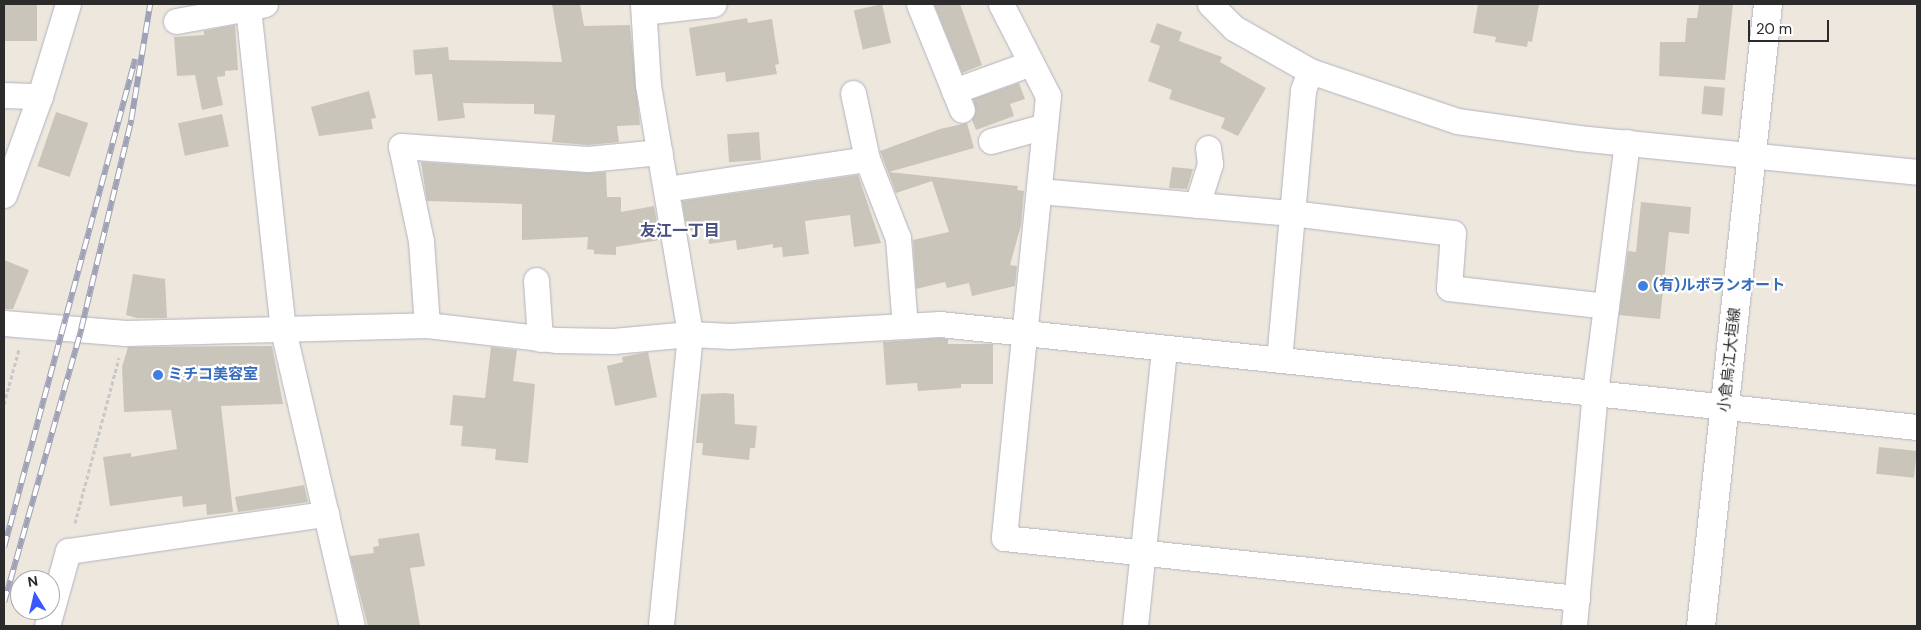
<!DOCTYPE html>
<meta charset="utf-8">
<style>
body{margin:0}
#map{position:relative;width:1921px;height:630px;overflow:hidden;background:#eee7dd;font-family:"DM Sans","Noto Sans JP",sans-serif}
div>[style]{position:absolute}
.building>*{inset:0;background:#c9c5bb;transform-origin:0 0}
.path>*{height:3px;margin-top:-1.5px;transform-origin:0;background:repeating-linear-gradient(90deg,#c8c8c8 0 4px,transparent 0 6.5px)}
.roads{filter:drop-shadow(0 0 1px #b1b3c0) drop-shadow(0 0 1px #b1b3c0)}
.street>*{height:25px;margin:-12.5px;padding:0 12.5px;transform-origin:12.5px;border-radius:12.5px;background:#fff}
.secondary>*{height:28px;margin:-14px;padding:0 14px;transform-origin:14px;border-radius:14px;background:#fff}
.rail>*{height:5.5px;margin-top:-2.75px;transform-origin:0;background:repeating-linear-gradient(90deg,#fff 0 11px,#9fa2b7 0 22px);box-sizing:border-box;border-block:1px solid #9fa2b7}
.dots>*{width:14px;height:14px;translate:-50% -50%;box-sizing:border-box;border:2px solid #fff;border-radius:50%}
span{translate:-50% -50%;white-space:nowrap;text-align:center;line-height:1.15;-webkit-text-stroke:4.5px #fff;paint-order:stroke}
.shop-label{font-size:15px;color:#366cbe;font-weight:700}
.left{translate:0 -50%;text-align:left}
.street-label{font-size:15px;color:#2b2b2b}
.neighbourhood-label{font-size:16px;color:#485080;font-weight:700}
.frame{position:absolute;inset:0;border:5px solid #2b2b2b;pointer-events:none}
.north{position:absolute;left:10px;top:570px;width:50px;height:50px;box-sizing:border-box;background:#fff;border:1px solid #aaa;border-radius:50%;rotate:351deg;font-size:14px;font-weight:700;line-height:20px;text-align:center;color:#2b2b2b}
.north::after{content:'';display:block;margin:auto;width:18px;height:22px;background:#3958ff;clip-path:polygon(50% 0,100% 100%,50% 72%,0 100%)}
.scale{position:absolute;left:1748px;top:20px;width:81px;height:22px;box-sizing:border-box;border:2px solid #2b2b2b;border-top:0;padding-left:6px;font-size:15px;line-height:18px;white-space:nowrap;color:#2b2b2b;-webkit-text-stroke:4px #fff;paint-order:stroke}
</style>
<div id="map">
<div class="building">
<div style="left:4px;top:4px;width:33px;height:37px"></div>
<div style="clip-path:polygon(552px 4px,580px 4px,584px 26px,630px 25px,640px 125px,617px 126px,619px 142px,588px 145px,552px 142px,555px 115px,534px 114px,534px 104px,463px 103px,465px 118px,438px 121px,432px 74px,415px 75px,413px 50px,448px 47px,449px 60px,562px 62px)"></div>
<div style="left:882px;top:4px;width:40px;height:29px;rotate:77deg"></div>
<div style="clip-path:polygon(934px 4px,960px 4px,982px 65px,962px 73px)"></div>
<div style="clip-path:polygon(1478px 4px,1539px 4px,1532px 42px,1528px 41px,1527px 47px,1495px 42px,1496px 37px,1473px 33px)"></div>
<div style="clip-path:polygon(1699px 4px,1733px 4px,1725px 80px,1659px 76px,1660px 42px,1685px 42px,1687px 18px,1697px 18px)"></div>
<div style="clip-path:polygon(747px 18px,748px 23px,772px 19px,779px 64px,775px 65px,777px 74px,726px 82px,725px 72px,696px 76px,689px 28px)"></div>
<div style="clip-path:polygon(1157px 23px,1182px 32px,1179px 41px,1222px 57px,1220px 62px,1266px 88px,1238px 136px,1221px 128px,1225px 118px,1169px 99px,1172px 90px,1148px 81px,1160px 46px,1150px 42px)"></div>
<div style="clip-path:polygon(235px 25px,238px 70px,225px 71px,225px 76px,217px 77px,223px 105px,202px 110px,195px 75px,177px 76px,174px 37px,204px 35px,204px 31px)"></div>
<div style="clip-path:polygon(1019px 83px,1025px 99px,1010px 104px,1014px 116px,976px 130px,972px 120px,976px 111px,973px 99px)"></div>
<div style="left:1704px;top:86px;width:21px;height:28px;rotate:5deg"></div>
<div style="clip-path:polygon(369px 91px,376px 118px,371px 119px,373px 129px,319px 136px,311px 107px)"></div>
<div style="left:56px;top:112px;width:34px;height:57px;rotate:19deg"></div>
<div style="left:222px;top:114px;width:33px;height:45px;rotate:78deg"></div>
<div style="clip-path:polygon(967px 123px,974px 148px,889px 172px,1018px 186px,1017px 190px,1024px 191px,1021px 225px,1010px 265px,1017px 266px,1015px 286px,972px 296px,969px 283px,947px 288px,945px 282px,916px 289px,913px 240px,949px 232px,932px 181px,896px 193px,880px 151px,940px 129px)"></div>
<div style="left:759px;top:132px;width:28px;height:32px;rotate:86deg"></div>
<div style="clip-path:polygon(421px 162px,587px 173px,606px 172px,607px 197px,621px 197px,621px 212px,654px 206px,660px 240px,616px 247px,616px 255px,594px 254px,594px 250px,587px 249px,588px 237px,522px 240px,522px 204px,427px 201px)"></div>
<div style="clip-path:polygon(1172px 167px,1193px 169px,1187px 189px,1169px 188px)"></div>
<div style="clip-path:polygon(858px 175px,881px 243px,854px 247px,850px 215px,805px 221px,809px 254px,783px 257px,782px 247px,773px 248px,773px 244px,737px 250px,736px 240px,709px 244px,707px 227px,687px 231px,682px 201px)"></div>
<div style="clip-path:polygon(1641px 202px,1691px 207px,1689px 234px,1669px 232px,1660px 319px,1619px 315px,1628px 251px,1636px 252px)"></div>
<div style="clip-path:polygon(4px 260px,29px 270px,13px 309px,4px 309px)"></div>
<div style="clip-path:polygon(133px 274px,165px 279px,167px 318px,137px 318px,126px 315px)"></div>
<div style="clip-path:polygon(940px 338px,948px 339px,948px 344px,993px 344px,993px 384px,961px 384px,961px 388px,918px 391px,917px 383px,886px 385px,883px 342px)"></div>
<div style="clip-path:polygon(272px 346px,283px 404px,221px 406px,233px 512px,207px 515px,206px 504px,183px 507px,182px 496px,110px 506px,103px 457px,131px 453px,131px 457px,177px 449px,171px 410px,124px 412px,122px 367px,128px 347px)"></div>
<div style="clip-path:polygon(491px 347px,517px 350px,513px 381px,535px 384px,528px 463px,495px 460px,496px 449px,461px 446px,463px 426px,450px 425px,453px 395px,485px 398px)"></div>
<div style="clip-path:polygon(648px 352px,657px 397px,615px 406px,607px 366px,623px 362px,622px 357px)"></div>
<div style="clip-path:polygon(724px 393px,734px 394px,735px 424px,757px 426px,755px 448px,750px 448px,749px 460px,702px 455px,703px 443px,696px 443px,701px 394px)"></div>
<div style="left:1879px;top:447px;width:38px;height:27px;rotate:6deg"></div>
<div style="clip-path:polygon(304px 485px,308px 502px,238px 512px,235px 497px)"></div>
<div style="clip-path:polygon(419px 533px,425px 566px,410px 568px,420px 626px,368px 626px,350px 556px,374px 553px,373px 547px,379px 546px,378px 539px)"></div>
</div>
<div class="path">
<div style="left:4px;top:404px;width:57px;rotate:-74.7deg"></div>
<div style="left:75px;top:523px;width:171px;rotate:-75.1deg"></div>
</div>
<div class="roads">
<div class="street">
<div style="left:265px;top:4px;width:17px;rotate:167deg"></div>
<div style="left:248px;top:8px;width:324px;rotate:83.8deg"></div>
<div style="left:283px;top:330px;width:304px;rotate:76.9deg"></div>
<div style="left:643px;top:4px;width:81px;rotate:86.5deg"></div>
<div style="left:648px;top:85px;width:253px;rotate:80.4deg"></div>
<div style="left:690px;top:334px;width:293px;rotate:95.7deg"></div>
<div style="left:919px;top:4px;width:114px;rotate:67.9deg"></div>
<div style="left:1001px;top:4px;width:103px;rotate:62.9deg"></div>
<div style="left:1048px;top:96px;width:444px;rotate:95.7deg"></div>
<div style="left:1004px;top:538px;width:576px;rotate:5.98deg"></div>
<div style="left:1210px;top:4px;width:34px;rotate:45deg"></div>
<div style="left:1234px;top:28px;width:87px;rotate:29.5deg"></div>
<div style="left:1310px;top:71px;width:155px;rotate:18.8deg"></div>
<div style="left:1457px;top:121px;width:122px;rotate:8deg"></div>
<div style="left:1578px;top:138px;width:341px;rotate:5.7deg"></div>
<div style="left:644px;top:12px;width:70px;rotate:-6.5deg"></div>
<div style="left:176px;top:21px;width:73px;rotate:-10.2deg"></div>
<div style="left:954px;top:91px;width:82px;rotate:-20deg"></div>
<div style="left:853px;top:93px;width:67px;rotate:78deg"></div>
<div style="left:4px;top:95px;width:36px;rotate:2deg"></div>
<div style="left:991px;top:141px;width:56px;rotate:-15.5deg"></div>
<div style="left:666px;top:189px;width:203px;rotate:-8.5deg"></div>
<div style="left:867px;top:159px;width:85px;rotate:68.6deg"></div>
<div style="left:898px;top:238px;width:88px;rotate:85.5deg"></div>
<div style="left:1039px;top:191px;width:254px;rotate:5deg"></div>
<div style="left:1292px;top:213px;width:162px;rotate:7.1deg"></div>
<div style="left:1453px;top:233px;width:55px;rotate:94.2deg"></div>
<div style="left:1449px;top:288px;width:158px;rotate:6.5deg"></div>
<div style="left:4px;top:195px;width:105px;rotate:-70deg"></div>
<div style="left:40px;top:96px;width:96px;rotate:-73.1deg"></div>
<div style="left:1197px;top:205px;width:43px;rotate:-72.4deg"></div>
<div style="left:1210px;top:164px;width:16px;rotate:-97deg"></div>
<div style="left:536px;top:280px;width:59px;rotate:86.1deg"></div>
<div style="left:4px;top:323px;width:122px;rotate:4.7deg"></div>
<div style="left:126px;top:333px;width:301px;rotate:-1.5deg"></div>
<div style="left:427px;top:325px;width:131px;rotate:6.6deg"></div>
<div style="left:557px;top:340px;width:56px;rotate:1deg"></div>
<div style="left:613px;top:341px;width:77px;rotate:-5.2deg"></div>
<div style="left:690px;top:334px;width:40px;rotate:2.9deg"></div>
<div style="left:730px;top:336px;width:210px;rotate:-3.3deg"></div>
<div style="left:940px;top:324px;width:982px;rotate:6.02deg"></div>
<div style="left:427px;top:325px;width:84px;rotate:-94.1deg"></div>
<div style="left:421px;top:241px;width:97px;rotate:-101.9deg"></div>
<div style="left:401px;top:146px;width:187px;rotate:4deg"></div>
<div style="left:588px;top:159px;width:72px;rotate:-5.6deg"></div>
<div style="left:1279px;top:360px;width:271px;rotate:-84.9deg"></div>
<div style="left:1303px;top:90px;width:20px;rotate:-70deg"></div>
<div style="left:47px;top:626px;width:78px;rotate:-74.4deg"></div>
<div style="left:68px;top:551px;width:261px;rotate:-8.2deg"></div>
<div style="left:1135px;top:626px;width:278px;rotate:-84deg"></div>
<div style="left:1574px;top:626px;width:235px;rotate:-84.9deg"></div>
<div style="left:1595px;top:392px;width:252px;rotate:-82.7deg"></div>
</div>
<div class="secondary">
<div style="left:1701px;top:626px;width:626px;rotate:-83.85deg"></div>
</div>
</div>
<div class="rail">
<div style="left:4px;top:547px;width:505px;rotate:-74.97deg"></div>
<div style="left:4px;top:602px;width:284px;rotate:-74.2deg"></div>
<div style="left:81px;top:329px;width:215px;rotate:-76.5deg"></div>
<div style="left:131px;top:120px;width:118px;rotate:-80.7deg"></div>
</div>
<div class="dots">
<div style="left:1643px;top:286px;background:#3f7fe0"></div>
<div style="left:158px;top:375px;background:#3f7fe0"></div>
</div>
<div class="shop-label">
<span class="left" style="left:1653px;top:286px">(有)ルボランオート</span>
<span class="left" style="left:168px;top:375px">ミチコ美容室</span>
</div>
<div class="street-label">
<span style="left:1730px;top:360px;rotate:-84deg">小倉烏江大垣線</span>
</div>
<div class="neighbourhood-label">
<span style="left:680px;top:231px">友江一丁目</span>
</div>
<div class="frame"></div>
<div class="north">N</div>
<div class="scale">20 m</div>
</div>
